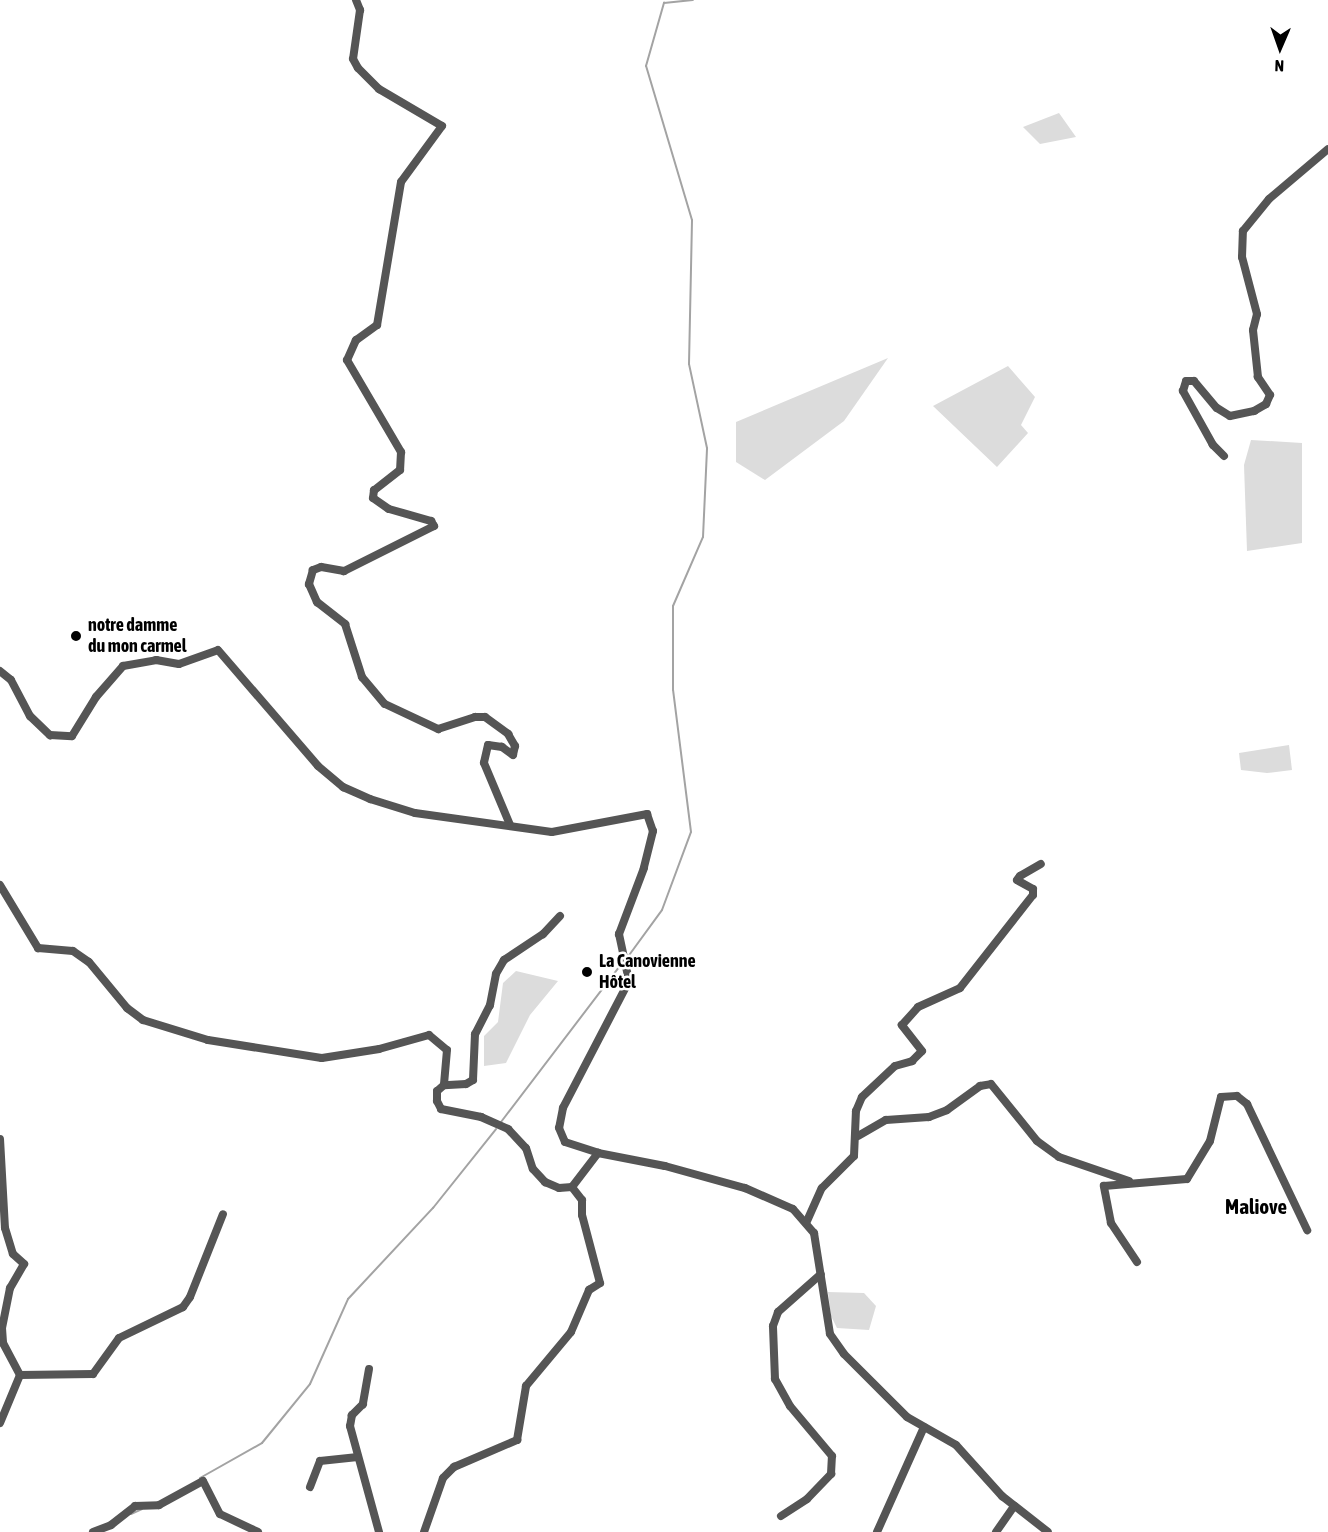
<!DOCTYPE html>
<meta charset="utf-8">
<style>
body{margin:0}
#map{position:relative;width:1328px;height:1532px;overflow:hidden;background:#fff;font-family:"Asap Condensed",sans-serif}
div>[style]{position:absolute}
.green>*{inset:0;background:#dcdcdc}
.stream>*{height:2px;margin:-1px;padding:0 1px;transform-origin:1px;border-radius:1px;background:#a3a3a3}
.minor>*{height:8px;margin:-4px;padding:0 4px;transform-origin:4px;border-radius:4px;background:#555}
.dots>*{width:16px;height:16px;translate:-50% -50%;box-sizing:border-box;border:3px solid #fff;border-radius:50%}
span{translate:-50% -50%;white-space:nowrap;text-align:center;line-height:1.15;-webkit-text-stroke:5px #fff;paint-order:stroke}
.poi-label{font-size:18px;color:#000;font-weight:700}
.left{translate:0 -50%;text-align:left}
.quarter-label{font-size:21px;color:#000;font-weight:700}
.north{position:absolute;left:1250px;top:18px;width:60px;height:60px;-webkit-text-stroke:4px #fff;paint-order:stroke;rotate:182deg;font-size:16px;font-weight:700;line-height:24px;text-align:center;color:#000}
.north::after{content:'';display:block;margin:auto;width:21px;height:27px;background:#000;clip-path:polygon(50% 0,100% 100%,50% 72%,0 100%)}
</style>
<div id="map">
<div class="green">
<div style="clip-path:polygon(1059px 113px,1076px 137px,1040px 144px,1023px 127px)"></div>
<div style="clip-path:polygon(888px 358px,844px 421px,765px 480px,736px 462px,736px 422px)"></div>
<div style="clip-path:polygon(1008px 366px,1035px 397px,1021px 425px,1028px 433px,997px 467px,933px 406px)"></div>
<div style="clip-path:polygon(1251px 440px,1302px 443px,1302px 543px,1247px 551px,1244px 465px)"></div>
<div style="clip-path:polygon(1289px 745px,1292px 770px,1267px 773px,1241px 770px,1239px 753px)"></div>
<div style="clip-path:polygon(516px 971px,558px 981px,530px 1015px,506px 1063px,484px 1066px,484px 1036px,498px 1022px,503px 983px)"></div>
<div style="clip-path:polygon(828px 1292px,864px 1293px,876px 1306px,869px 1330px,837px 1328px,831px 1316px)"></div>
</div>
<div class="stream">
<div style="left:627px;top:958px;width:59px;rotate:-53.9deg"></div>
<div style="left:662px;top:910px;width:83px;rotate:-69.6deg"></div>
<div style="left:691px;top:832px;width:143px;rotate:-97.2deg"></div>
<div style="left:673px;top:690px;width:84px;rotate:-90deg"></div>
<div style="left:673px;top:606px;width:75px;rotate:-66.5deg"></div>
<div style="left:703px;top:537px;width:89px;rotate:-87.4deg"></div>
<div style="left:707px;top:448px;width:86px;rotate:-102.1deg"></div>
<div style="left:689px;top:364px;width:144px;rotate:-88.8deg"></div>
<div style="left:692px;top:220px;width:161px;rotate:-106.6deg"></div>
<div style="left:646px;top:66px;width:66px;rotate:-74.1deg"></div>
<div style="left:664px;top:3px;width:29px;rotate:-6deg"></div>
<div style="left:501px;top:1122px;width:201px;rotate:-52.7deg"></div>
<div style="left:200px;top:1478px;width:71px;rotate:-29.4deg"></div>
<div style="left:262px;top:1443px;width:76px;rotate:-50.9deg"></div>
<div style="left:310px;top:1384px;width:93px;rotate:-65.9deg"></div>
<div style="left:348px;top:1299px;width:125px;rotate:-47deg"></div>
<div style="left:433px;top:1208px;width:101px;rotate:-51.4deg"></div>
<div style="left:131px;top:1514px;width:12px;rotate:-24deg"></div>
</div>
<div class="minor">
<div style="left:356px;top:0;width:11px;rotate:68deg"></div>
<div style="left:360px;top:10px;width:49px;rotate:98.1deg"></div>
<div style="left:353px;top:59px;width:10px;rotate:61deg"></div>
<div style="left:358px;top:68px;width:30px;rotate:45deg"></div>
<div style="left:379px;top:89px;width:73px;rotate:30.4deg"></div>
<div style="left:442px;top:126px;width:69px;rotate:126.2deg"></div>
<div style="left:401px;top:182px;width:145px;rotate:99.5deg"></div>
<div style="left:377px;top:325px;width:26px;rotate:144deg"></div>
<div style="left:356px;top:340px;width:22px;rotate:114deg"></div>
<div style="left:347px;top:360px;width:107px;rotate:59.6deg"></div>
<div style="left:401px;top:452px;width:18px;rotate:93deg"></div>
<div style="left:400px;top:470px;width:33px;rotate:142deg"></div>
<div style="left:374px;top:490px;width:8px;rotate:97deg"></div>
<div style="left:373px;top:498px;width:19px;rotate:35deg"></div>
<div style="left:389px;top:509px;width:44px;rotate:15.9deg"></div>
<div style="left:431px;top:521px;width:6px;rotate:59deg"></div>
<div style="left:434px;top:526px;width:101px;rotate:153.4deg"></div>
<div style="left:344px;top:571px;width:23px;rotate:-170deg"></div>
<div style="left:321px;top:567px;width:9px;rotate:159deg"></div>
<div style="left:313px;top:570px;width:15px;rotate:106deg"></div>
<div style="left:309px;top:584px;width:20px;rotate:66deg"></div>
<div style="left:317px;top:602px;width:36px;rotate:38deg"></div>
<div style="left:345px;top:624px;width:56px;rotate:72.2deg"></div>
<div style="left:362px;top:677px;width:35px;rotate:50deg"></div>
<div style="left:385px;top:704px;width:59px;rotate:25.3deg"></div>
<div style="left:438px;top:729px;width:39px;rotate:-18deg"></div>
<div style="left:475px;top:717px;width:10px"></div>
<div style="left:485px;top:717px;width:29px;rotate:36deg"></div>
<div style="left:508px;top:734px;width:14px;rotate:60deg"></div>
<div style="left:515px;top:746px;width:9px;rotate:103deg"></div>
<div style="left:513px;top:755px;width:14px;rotate:-144deg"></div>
<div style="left:502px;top:747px;width:14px;rotate:-172deg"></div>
<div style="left:488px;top:745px;width:18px;rotate:103deg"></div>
<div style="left:484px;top:763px;width:67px;rotate:67.2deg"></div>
<div style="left:1224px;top:456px;width:16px;rotate:-135deg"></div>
<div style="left:1213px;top:445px;width:62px;rotate:-119.1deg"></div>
<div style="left:1183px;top:391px;width:10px;rotate:-73deg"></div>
<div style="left:1186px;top:381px;width:8px"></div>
<div style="left:1194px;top:381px;width:35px;rotate:50deg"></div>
<div style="left:1217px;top:408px;width:15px;rotate:32deg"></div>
<div style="left:1230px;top:416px;width:25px;rotate:-12deg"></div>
<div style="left:1254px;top:411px;width:14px;rotate:-30deg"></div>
<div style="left:1266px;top:404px;width:10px;rotate:-66deg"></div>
<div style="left:1270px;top:395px;width:22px;rotate:-124deg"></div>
<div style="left:1258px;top:377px;width:47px;rotate:-96.1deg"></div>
<div style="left:1253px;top:330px;width:16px;rotate:-76deg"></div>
<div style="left:1257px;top:314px;width:59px;rotate:-104.7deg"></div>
<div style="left:1242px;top:257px;width:26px;rotate:-88deg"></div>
<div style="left:1243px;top:231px;width:41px;rotate:-50.9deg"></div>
<div style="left:1269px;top:199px;width:77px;rotate:-40.3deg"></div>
<div style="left:0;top:671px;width:14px;rotate:39deg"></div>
<div style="left:11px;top:680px;width:41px;rotate:62.2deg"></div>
<div style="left:30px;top:716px;width:28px;rotate:44deg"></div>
<div style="left:50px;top:735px;width:22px;rotate:3deg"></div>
<div style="left:72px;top:736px;width:46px;rotate:-58.4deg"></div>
<div style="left:96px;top:697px;width:41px;rotate:-48.9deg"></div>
<div style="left:123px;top:666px;width:34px;rotate:-10deg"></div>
<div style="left:156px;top:660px;width:23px;rotate:10deg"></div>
<div style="left:179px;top:664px;width:41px;rotate:-19.7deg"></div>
<div style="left:218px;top:650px;width:153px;rotate:49.2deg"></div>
<div style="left:318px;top:766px;width:33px;rotate:40deg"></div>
<div style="left:343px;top:787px;width:30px;rotate:24deg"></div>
<div style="left:370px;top:799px;width:47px;rotate:17.3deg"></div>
<div style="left:415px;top:813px;width:138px;rotate:7.9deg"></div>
<div style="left:552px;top:832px;width:97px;rotate:-10.7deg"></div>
<div style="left:647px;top:814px;width:18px;rotate:71deg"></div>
<div style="left:653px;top:831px;width:38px;rotate:104deg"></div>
<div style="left:644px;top:868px;width:71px;rotate:110.7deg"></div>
<div style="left:619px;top:934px;width:48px;rotate:78deg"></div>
<div style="left:629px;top:981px;width:143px;rotate:117.5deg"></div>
<div style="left:563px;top:1108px;width:20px;rotate:101deg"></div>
<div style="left:559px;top:1128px;width:15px;rotate:67deg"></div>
<div style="left:565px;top:1142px;width:35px;rotate:18deg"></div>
<div style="left:598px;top:1153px;width:68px;rotate:11deg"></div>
<div style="left:665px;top:1166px;width:83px;rotate:15.4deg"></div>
<div style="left:745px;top:1188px;width:52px;rotate:23.6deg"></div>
<div style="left:793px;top:1209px;width:32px;rotate:49deg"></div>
<div style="left:814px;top:1233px;width:102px;rotate:81deg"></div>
<div style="left:830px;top:1334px;width:24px;rotate:55deg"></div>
<div style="left:844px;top:1354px;width:89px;rotate:45deg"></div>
<div style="left:907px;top:1417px;width:56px;rotate:29.7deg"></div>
<div style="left:956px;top:1445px;width:69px;rotate:48deg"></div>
<div style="left:1002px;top:1496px;width:58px;rotate:38deg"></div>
<div style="left:0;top:885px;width:74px;rotate:58.9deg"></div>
<div style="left:38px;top:948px;width:35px;rotate:5deg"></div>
<div style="left:73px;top:951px;width:19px;rotate:35deg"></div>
<div style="left:89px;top:962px;width:60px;rotate:50.4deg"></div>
<div style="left:127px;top:1008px;width:20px;rotate:37deg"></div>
<div style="left:143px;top:1020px;width:68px;rotate:17.1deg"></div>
<div style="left:208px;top:1040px;width:115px;rotate:9deg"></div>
<div style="left:322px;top:1058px;width:58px;rotate:-9deg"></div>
<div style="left:379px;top:1049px;width:52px;rotate:-15.6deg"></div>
<div style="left:429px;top:1035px;width:23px;rotate:40deg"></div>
<div style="left:447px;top:1050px;width:35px;rotate:95deg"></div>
<div style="left:560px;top:916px;width:25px;rotate:133deg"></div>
<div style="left:543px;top:934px;width:47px;rotate:146.3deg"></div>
<div style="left:504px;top:960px;width:16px;rotate:120deg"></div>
<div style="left:496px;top:974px;width:32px;rotate:101deg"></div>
<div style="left:490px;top:1005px;width:33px;rotate:117deg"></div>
<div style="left:475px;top:1034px;width:46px;rotate:92.5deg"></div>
<div style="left:473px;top:1080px;width:8px;rotate:150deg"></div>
<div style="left:466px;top:1084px;width:22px;rotate:177deg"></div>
<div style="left:444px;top:1085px;width:9px;rotate:139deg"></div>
<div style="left:437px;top:1091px;width:10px;rotate:90deg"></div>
<div style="left:437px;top:1101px;width:9px;rotate:63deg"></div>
<div style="left:441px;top:1109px;width:41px;rotate:11.3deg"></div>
<div style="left:481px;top:1117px;width:30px;rotate:24deg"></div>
<div style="left:508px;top:1129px;width:26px;rotate:47deg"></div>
<div style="left:526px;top:1148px;width:22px;rotate:72deg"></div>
<div style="left:533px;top:1169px;width:18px;rotate:47deg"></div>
<div style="left:545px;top:1182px;width:15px;rotate:23deg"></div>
<div style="left:559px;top:1188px;width:13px;rotate:-4deg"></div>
<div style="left:572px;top:1187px;width:43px;rotate:-52.6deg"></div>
<div style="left:858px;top:1136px;width:32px;rotate:-30deg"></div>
<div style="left:886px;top:1120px;width:43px;rotate:-4deg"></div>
<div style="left:929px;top:1117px;width:19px;rotate:-21deg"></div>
<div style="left:947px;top:1110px;width:41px;rotate:-36deg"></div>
<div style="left:980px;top:1086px;width:11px;rotate:-10deg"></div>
<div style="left:991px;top:1084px;width:73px;rotate:51.1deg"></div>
<div style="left:1037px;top:1141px;width:27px;rotate:36deg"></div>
<div style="left:1059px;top:1157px;width:74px;rotate:18.9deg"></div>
<div style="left:0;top:1139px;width:89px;rotate:86.8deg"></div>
<div style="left:5px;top:1228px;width:27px;rotate:73deg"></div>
<div style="left:13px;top:1254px;width:15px;rotate:42deg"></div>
<div style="left:24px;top:1264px;width:28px;rotate:120deg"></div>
<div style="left:10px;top:1288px;width:41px;rotate:101.3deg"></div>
<div style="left:2px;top:1328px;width:15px;rotate:86deg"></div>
<div style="left:3px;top:1343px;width:36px;rotate:62deg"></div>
<div style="left:20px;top:1375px;width:52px;rotate:112.6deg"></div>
<div style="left:807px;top:1221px;width:36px;rotate:-66deg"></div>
<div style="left:822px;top:1188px;width:45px;rotate:-45deg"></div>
<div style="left:854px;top:1156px;width:45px;rotate:-87.5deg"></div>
<div style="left:856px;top:1111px;width:15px;rotate:-67deg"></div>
<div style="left:862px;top:1097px;width:45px;rotate:-43.2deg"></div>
<div style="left:895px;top:1066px;width:18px;rotate:-16deg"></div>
<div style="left:912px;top:1061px;width:14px;rotate:-45deg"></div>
<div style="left:922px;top:1051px;width:33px;rotate:-128deg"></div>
<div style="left:902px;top:1025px;width:24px;rotate:-48deg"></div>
<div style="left:918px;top:1007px;width:46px;rotate:-24.3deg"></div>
<div style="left:960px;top:988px;width:118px;rotate:-51.9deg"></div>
<div style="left:1033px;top:895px;width:6px;rotate:-90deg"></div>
<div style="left:1033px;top:889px;width:18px;rotate:-151deg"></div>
<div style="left:1017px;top:880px;width:5px;rotate:-53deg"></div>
<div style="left:1020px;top:876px;width:24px;rotate:-30deg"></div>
<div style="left:1137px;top:1262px;width:47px;rotate:-123.7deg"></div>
<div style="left:1111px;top:1223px;width:38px;rotate:-101deg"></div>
<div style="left:1104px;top:1186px;width:83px;rotate:-4.8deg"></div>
<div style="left:1187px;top:1179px;width:44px;rotate:-58.8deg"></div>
<div style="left:1210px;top:1141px;width:45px;rotate:-76deg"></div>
<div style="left:1221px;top:1097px;width:16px;rotate:-4deg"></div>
<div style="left:1237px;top:1096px;width:13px;rotate:39deg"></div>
<div style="left:1247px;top:1104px;width:140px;rotate:64.5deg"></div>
<div style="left:369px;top:1369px;width:36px;rotate:100deg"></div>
<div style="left:363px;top:1404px;width:16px;rotate:135deg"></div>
<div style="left:352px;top:1415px;width:11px;rotate:100deg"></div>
<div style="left:350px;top:1426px;width:110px;rotate:74.7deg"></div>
<div style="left:20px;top:1375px;width:73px;rotate:-0.8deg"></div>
<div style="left:93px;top:1374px;width:44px;rotate:-54.2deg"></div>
<div style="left:119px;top:1338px;width:71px;rotate:-25.8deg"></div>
<div style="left:183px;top:1307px;width:12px;rotate:-55deg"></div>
<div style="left:190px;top:1297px;width:89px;rotate:-68.3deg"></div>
<div style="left:310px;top:1487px;width:28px;rotate:-69deg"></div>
<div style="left:320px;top:1461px;width:38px;rotate:-6deg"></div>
<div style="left:781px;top:1516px;width:31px;rotate:-33deg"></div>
<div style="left:807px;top:1499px;width:35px;rotate:-46deg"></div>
<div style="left:831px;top:1474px;width:18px;rotate:-87deg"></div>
<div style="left:832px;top:1456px;width:65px;rotate:-130deg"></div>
<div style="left:790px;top:1406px;width:31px;rotate:-119deg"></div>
<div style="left:775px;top:1379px;width:53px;rotate:-92.2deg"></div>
<div style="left:773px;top:1326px;width:15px;rotate:-70deg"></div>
<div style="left:778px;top:1312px;width:57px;rotate:-41.5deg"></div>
<div style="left:93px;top:1532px;width:19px;rotate:-21deg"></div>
<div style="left:111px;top:1525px;width:31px;rotate:-38deg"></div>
<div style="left:135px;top:1506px;width:24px;rotate:-2deg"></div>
<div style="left:159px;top:1505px;width:50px;rotate:-28.6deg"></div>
<div style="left:203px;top:1481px;width:37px;rotate:63deg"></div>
<div style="left:220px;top:1514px;width:42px;rotate:25.3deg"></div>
<div style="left:424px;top:1532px;width:57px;rotate:-70.6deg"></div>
<div style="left:443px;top:1478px;width:16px;rotate:-45deg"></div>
<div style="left:454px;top:1467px;width:69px;rotate:-23.2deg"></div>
<div style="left:517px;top:1440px;width:55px;rotate:-80.5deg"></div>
<div style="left:526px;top:1386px;width:70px;rotate:-50.2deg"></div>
<div style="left:571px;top:1332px;width:46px;rotate:-66.8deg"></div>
<div style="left:589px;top:1290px;width:13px;rotate:-32deg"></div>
<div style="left:600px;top:1283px;width:70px;rotate:-104.8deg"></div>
<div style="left:582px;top:1215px;width:15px;rotate:-90deg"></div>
<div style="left:582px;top:1200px;width:16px;rotate:-128deg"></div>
<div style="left:877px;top:1532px;width:115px;rotate:-65.9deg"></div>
<div style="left:996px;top:1532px;width:32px;rotate:-55deg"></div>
</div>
<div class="dots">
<div style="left:76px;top:636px;background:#000"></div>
<div style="left:587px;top:972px;background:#000"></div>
</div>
<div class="poi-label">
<span class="left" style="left:88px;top:636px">notre damme<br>du mon carmel</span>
<span class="left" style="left:599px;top:972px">La Canovienne<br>Hôtel</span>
</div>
<div class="quarter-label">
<span style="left:1256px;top:1206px">Maliove</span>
</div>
<div class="north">N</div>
</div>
